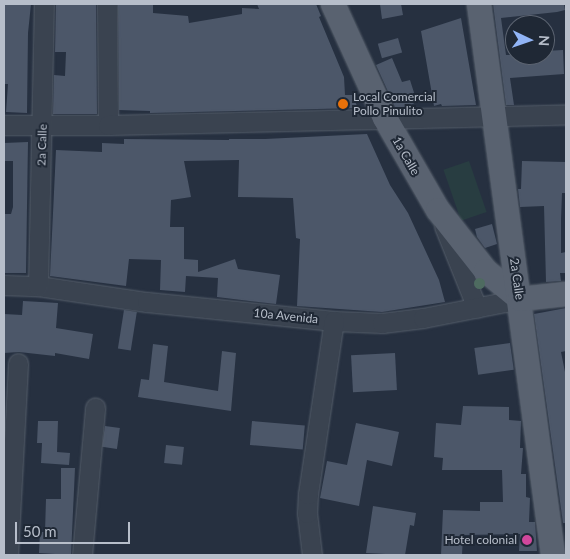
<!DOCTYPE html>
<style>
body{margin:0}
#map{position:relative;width:570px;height:559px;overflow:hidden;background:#263040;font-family:Lato,sans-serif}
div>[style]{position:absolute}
.green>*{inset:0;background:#283d41;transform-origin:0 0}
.building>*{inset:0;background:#4c5769;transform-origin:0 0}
.roads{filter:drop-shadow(0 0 1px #555e6a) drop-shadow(0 0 1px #555e6a)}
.minor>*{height:19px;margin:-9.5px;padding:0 9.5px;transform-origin:9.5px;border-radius:9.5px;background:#3a4350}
.major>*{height:24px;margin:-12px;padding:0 12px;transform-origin:12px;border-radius:12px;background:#596270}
.trees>*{width:11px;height:11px;margin:-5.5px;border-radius:50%;background:#4e6b60}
.dots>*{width:14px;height:14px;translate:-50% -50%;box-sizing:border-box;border:2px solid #1f2835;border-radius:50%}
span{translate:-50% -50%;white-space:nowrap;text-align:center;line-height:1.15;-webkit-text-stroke:4px #1f2835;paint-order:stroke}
.poi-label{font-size:12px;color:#b7beca}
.left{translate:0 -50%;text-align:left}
.right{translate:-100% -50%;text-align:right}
.street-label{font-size:12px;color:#b7beca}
.frame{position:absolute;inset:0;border:5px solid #b7beca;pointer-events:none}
.north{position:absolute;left:505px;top:15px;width:50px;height:50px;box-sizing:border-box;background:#1f2835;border:1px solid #5c6471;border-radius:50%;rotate:93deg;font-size:14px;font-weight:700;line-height:20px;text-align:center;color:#b7beca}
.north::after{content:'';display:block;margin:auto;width:18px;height:22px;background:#91b4f5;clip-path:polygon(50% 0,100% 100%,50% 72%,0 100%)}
.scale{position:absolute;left:15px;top:522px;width:115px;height:22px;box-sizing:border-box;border:2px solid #b7beca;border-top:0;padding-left:6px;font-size:15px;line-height:18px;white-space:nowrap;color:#b7beca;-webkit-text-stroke:4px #1f2835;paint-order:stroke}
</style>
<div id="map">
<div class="green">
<div style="left:469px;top:161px;width:54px;height:27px;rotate:71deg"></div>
</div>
<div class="building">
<div style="clip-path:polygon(4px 4px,31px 4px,28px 33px,27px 113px,6px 112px,8px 84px,4px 84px)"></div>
<div style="clip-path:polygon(56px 4px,96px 4px,97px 114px,53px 114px,54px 75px,65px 76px,66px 52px,55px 52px)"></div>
<div style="clip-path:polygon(118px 4px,153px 5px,153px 13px,188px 16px,189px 23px,242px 14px,242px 8px,259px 9px,257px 4px,316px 4px,321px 16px,319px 17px,344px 77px,345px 95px,352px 95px,358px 108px,150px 113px,150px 111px,119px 110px)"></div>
<div style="clip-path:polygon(380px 4px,401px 4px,403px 15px,382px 19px)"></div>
<div style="clip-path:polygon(493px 4px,564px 4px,565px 10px,557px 12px,501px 18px,506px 55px,545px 55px,545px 51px,563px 50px,564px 74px,510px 78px,514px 105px,506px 105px)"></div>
<div style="clip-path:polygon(461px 18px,476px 105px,442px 106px,441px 104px,434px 106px,421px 31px)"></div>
<div style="left:398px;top:38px;width:15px;height:21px;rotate:74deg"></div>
<div style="clip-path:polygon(392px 58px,402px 82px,410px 80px,417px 102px,406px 107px,395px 107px,376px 65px)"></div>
<div style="clip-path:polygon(367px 134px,390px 185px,408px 213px,439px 280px,445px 302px,382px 312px,297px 306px,300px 239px,296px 238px,293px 198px,238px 197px,239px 160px,184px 161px,191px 197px,171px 200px,170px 227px,184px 227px,184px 259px,198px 260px,198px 272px,235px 259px,238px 269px,280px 275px,276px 304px,217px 297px,218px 278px,186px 276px,185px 292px,160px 290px,161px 260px,129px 259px,126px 286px,50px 276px,56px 150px,102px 152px,102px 143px,124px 144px,124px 139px,229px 140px,229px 139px,265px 139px)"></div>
<div style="clip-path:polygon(28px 142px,26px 273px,4px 273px,4px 214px,11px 214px,13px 207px,13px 161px,4px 161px,4px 143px)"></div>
<div style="clip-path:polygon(522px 161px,566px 162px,566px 193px,562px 193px,561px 219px,561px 253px,566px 252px,566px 273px,560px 273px,561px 281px,546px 282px,544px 206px,520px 207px,518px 189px,521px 189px)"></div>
<div style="clip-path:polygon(492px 224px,497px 244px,485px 248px,477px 237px,475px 229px)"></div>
<div style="clip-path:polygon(23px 301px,58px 303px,56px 328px,93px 334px,89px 359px,55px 353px,55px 356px,19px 352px,4px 353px,4px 314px,22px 315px)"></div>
<div style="clip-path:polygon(566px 308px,566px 351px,561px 352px,566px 377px,566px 523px,563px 523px,534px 314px)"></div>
<div style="left:124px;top:310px;width:13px;height:39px;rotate:9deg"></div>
<div style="left:510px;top:343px;width:27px;height:36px;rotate:82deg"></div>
<div style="clip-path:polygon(153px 344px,168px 346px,164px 382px,218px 391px,222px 351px,236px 353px,231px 411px,138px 397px,141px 379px,149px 380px)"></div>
<div style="left:395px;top:353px;width:37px;height:44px;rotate:87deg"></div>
<div style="clip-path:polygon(463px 406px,509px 407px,509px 420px,521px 421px,520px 448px,523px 448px,521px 474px,526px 474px,526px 497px,530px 498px,529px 522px,535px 522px,537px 551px,519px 551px,520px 534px,463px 535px,462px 555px,441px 555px,443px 510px,480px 511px,480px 502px,503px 502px,502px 470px,442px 470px,443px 458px,434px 457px,436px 423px,461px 425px)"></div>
<div style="clip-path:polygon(38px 421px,58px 421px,57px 452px,70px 453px,69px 465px,41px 463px,42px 443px,37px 443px)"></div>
<div style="left:252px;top:421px;width:53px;height:24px;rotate:5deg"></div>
<div style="clip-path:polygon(356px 423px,399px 432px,392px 466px,367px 460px,359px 506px,320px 498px,327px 461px,347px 465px)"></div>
<div style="left:105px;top:426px;width:15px;height:21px;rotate:8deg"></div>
<div style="left:166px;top:445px;width:18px;height:18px;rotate:6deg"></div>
<div style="clip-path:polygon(61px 468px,75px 468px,71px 555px,39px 553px,40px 532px,45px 532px,46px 499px,61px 499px)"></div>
<div style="clip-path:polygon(373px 506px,416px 513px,414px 526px,410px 525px,405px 555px,366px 553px)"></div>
</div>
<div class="roads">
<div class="minor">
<div style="left:107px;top:4px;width:121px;rotate:89.5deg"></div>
<div style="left:4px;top:125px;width:104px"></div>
<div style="left:108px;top:125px;width:458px;rotate:-1.3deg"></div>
<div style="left:444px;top:226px;width:88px;rotate:68.1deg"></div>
<div style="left:4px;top:285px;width:34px;rotate:2deg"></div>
<div style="left:38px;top:286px;width:110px;rotate:8.4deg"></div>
<div style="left:147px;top:302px;width:188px;rotate:5.8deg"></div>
<div style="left:334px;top:321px;width:48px;rotate:2.4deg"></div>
<div style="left:382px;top:323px;width:41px;rotate:-7deg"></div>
<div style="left:423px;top:318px;width:99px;rotate:-11.1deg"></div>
<div style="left:38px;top:286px;width:282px;rotate:-88.8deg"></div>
<div style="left:8px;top:555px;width:192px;rotate:-87deg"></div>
<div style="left:82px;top:555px;width:148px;rotate:-84.9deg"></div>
<div style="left:312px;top:555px;width:42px;rotate:-96.8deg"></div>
<div style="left:307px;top:513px;width:19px;rotate:-87deg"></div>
<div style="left:308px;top:494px;width:175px;rotate:-81.5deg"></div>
</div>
<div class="major">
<div style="left:333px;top:4px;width:125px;rotate:65.5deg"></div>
<div style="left:385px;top:118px;width:106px;rotate:60.1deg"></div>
<div style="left:438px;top:210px;width:78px;rotate:51.8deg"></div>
<div style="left:486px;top:271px;width:44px;rotate:39.5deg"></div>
<div style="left:479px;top:4px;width:556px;rotate:82.35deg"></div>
<div style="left:520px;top:299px;width:46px;rotate:-6.2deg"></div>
</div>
</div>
<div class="trees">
<div style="left:479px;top:283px"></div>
</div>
<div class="dots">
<div style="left:343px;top:104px;background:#e8710a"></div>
<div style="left:527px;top:540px;background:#d1479c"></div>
</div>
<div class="poi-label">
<span class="left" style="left:353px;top:104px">Local Comercial<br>Pollo Pinulito</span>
<span class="right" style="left:517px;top:540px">Hotel colonial</span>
</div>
<div class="street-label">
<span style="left:42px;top:145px;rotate:-88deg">2a Calle</span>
<span style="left:406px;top:156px;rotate:60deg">1a Calle</span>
<span style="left:517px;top:279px;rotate:82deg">2a Calle</span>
<span style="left:286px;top:316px;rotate:6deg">10a Avenida</span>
</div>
<div class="frame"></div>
<div class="north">N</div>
<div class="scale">50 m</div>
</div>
